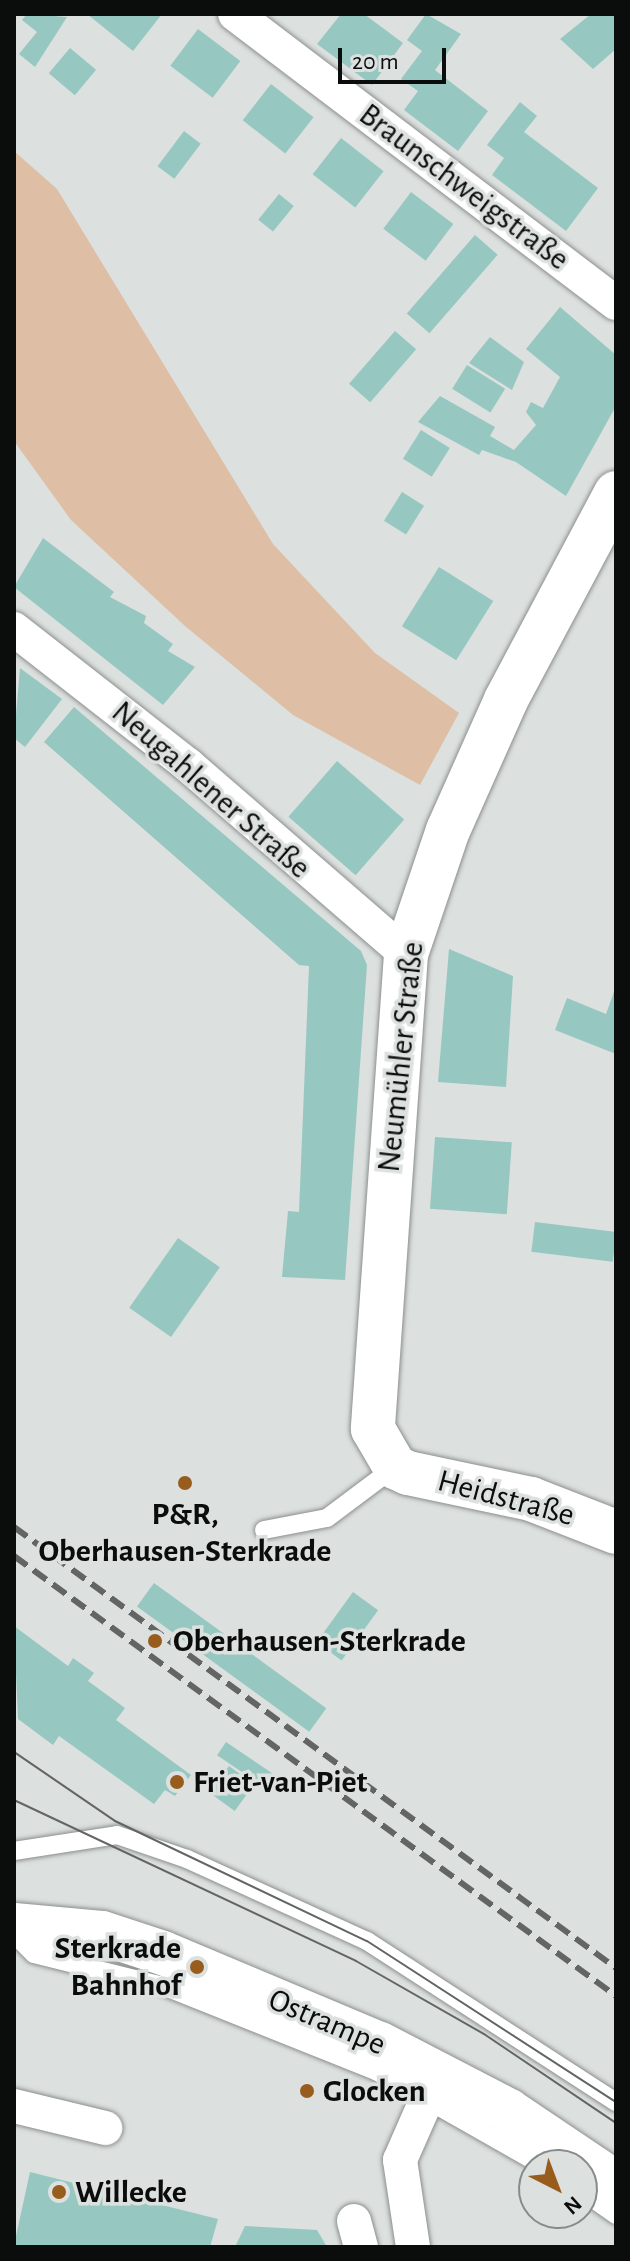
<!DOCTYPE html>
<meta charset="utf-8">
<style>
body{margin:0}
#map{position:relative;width:630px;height:2261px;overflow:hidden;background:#dce0df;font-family:"Alegreya Sans",sans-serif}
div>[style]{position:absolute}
.green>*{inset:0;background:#debfa5}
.building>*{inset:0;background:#96c8c1;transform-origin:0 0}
.roads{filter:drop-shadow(0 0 2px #8b8f8e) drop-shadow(0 0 2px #8b8f8e)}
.lane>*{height:18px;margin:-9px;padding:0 9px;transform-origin:9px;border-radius:9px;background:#fff}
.street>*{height:34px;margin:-17px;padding:0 17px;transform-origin:17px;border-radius:17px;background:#fff}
.secondary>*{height:44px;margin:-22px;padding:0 22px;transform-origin:22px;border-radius:22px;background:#fff}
.tram>*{height:2px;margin:-1px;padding:0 1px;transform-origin:1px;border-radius:1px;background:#636565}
.rail>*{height:6px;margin-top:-3px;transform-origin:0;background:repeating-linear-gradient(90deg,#636565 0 16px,transparent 0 24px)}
.dots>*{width:22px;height:22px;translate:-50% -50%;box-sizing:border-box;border:4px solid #dce0df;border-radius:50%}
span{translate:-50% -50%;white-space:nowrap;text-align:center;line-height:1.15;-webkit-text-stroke:7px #dce0df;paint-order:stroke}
.street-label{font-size:32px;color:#0b0c0c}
.poi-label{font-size:32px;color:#0b0c0c;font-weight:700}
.left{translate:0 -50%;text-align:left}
.right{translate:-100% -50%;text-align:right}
.frame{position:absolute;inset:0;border:16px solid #0b0c0c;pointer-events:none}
.north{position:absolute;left:518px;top:2149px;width:80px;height:80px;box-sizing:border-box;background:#dce0df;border:2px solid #888b8b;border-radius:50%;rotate:138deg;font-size:22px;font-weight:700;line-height:32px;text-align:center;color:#0b0c0c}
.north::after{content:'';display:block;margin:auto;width:28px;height:36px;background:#985c1d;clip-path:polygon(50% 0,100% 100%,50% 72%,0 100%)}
.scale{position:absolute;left:338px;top:48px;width:108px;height:36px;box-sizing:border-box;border:4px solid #0b0c0c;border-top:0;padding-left:10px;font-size:24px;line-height:28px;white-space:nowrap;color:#0b0c0c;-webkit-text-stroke:6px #dce0df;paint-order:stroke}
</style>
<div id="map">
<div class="green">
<div style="clip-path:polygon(14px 151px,57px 189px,273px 544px,375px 653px,459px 713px,420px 785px,293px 715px,185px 626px,71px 520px,14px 441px)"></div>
</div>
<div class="building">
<div style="clip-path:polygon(27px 14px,67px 17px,35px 67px,19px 54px,37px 32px,22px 20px)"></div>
<div style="clip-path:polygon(87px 14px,162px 14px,133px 51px)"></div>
<div style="clip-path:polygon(341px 14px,364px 14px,403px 43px,372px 85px,317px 44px)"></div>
<div style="clip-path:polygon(426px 14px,461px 34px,435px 70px,488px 111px,458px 151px,404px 110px,418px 91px,401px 79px,422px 51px,407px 40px)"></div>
<div style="clip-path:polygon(591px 14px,616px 14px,616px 49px,593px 69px,560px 39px)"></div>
<div style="left:198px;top:29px;width:53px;height:46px;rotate:37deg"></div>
<div style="left:70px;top:48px;width:34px;height:33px;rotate:40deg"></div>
<div style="left:271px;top:84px;width:54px;height:46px;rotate:38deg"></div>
<div style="clip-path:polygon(520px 102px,537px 116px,524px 132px,598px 188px,566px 231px,492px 175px,504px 158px,487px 145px)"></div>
<div style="left:184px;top:131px;width:21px;height:44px;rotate:37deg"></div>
<div style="left:341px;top:138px;width:54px;height:46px;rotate:38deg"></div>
<div style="left:411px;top:192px;width:53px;height:46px;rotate:37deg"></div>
<div style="left:279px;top:194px;width:19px;height:33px;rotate:39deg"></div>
<div style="left:475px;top:235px;width:30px;height:104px;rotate:41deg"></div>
<div style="clip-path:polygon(560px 307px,616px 355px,616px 406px,566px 496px,516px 462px,482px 450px,479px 455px,418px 422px,440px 396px,495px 427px,490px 436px,514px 450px,536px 425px,526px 412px,531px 402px,543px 408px,560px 377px,526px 349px)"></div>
<div style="left:395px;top:331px;width:28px;height:70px;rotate:41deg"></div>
<div style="clip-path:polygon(490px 337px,524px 362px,512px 390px,469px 363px)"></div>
<div style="left:467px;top:365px;width:45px;height:28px;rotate:32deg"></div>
<div style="left:421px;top:430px;width:34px;height:34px;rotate:32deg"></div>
<div style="left:402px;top:492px;width:26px;height:34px;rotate:32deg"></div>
<div style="clip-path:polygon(43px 538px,114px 592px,110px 597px,146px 616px,144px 623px,173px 644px,168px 651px,195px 667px,163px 705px,14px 587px)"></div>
<div style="left:439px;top:567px;width:64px;height:70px;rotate:32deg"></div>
<div style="clip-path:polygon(20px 668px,62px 699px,25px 747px,14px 738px)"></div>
<div style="clip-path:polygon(74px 707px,361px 951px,367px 965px,345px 1280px,282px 1277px,288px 1211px,299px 1212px,309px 966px,299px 965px,44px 742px)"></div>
<div style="left:337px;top:761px;width:89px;height:74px;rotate:41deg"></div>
<div style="clip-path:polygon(449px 949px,513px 976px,506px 1087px,438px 1082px)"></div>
<div style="clip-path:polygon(616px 986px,616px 1054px,555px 1030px,567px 998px,606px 1014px)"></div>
<div style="left:435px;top:1137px;width:77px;height:72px;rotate:4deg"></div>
<div style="left:535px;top:1222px;width:82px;height:30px;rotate:7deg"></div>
<div style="left:178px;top:1238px;width:51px;height:85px;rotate:35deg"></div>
<div style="left:154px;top:1583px;width:213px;height:29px;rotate:36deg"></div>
<div style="left:353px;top:1592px;width:31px;height:62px;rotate:36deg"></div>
<div style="clip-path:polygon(14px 1626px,68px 1666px,73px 1658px,94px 1673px,88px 1681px,125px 1708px,116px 1720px,191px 1775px,175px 1796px,165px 1790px,154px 1804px,59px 1736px,53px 1745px,18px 1719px)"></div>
<div style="left:226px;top:1742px;width:62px;height:16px;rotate:34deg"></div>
<div style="left:229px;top:1766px;width:31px;height:33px;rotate:36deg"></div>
<div style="clip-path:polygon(30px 2172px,218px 2219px,210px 2247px,14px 2245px)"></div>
<div style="clip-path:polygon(245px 2226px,317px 2230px,327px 2247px,235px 2247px)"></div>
</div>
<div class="roads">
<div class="lane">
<div style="left:264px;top:1530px;width:64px;rotate:-10.8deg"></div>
<div style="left:327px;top:1518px;width:85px;rotate:-36.9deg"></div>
<div style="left:14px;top:1851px;width:104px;rotate:-8.8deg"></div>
<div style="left:117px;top:1835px;width:74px;rotate:18.9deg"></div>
<div style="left:187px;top:1859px;width:198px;rotate:24.5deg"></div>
<div style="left:367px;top:1941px;width:297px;rotate:32.9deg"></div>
<div style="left:14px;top:1934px;width:28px;rotate:45deg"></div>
<div style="left:34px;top:1954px;width:133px;rotate:13.9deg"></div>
<div style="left:163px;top:1986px;width:232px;rotate:21.8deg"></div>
<div style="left:378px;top:2072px;width:189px;rotate:29.6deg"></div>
<div style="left:582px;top:2191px;width:42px;rotate:35.2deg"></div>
</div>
<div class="street">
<div style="left:235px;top:14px;width:478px;rotate:37.2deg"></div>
<div style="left:14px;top:629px;width:221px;rotate:38deg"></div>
<div style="left:188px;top:765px;width:289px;rotate:40.9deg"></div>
<div style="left:14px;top:2106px;width:94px;rotate:13.6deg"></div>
<div style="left:354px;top:2221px;width:27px;rotate:75deg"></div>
<div style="left:413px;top:2247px;width:88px;rotate:-98.5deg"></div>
<div style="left:400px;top:2160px;width:97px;rotate:-66.3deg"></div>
</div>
<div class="secondary">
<div style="left:616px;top:493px;width:234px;rotate:118deg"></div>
<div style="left:506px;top:700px;width:142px;rotate:114deg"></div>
<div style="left:448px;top:830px;width:131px;rotate:108.7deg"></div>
<div style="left:406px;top:954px;width:476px;rotate:94deg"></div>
<div style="left:373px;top:1429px;width:44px;rotate:59.9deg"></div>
<div style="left:395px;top:1467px;width:14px;rotate:25deg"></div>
<div style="left:408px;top:1473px;width:126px;rotate:11.9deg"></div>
<div style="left:531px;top:1499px;width:91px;rotate:21.2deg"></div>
<div style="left:14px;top:1925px;width:88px;rotate:5.2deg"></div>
<div style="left:102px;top:1933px;width:64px;rotate:18.2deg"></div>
<div style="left:163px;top:1953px;width:235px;rotate:22.8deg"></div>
<div style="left:380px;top:2044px;width:145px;rotate:27.4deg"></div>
<div style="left:509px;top:2111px;width:129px;rotate:33.9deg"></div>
</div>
</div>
<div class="tram">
<div style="left:14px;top:1752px;width:122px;rotate:34.3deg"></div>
<div style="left:115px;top:1821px;width:279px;rotate:25.5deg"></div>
<div style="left:367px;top:1941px;width:297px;rotate:32.9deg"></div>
<div style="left:14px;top:1800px;width:378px;rotate:25.2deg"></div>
<div style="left:356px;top:1961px;width:147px;rotate:29.7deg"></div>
<div style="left:484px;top:2034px;width:159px;rotate:34deg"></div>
</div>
<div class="rail">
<div style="left:14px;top:1527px;width:746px;rotate:36.22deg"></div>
<div style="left:14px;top:1556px;width:746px;rotate:36.16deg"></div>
</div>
<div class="dots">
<div style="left:185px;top:1483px;background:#985c1d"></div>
<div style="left:155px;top:1641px;background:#985c1d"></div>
<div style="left:177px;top:1782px;background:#985c1d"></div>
<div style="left:197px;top:1967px;background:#985c1d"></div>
<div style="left:307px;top:2091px;background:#985c1d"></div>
<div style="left:59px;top:2192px;background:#985c1d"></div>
</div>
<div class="street-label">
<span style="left:464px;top:187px;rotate:37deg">Braunschweigstraße</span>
<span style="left:211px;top:790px;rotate:41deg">Neugahlener Straße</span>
<span style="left:401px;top:1057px;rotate:-84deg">Neumühler Straße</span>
<span style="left:506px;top:1498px;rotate:15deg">Heidstraße</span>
<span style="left:327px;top:2022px;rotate:23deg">Ostrampe</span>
</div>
<div class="poi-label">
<span style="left:185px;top:1533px">P&amp;R,<br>Oberhausen-Sterkrade</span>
<span class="left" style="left:173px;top:1641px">Oberhausen-Sterkrade</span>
<span class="left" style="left:193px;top:1782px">Friet-van-Piet</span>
<span class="right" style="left:181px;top:1967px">Sterkrade<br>Bahnhof</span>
<span class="left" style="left:323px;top:2091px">Glocken</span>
<span class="left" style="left:75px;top:2192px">Willecke</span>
</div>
<div class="frame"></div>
<div class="north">N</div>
<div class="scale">20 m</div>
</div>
